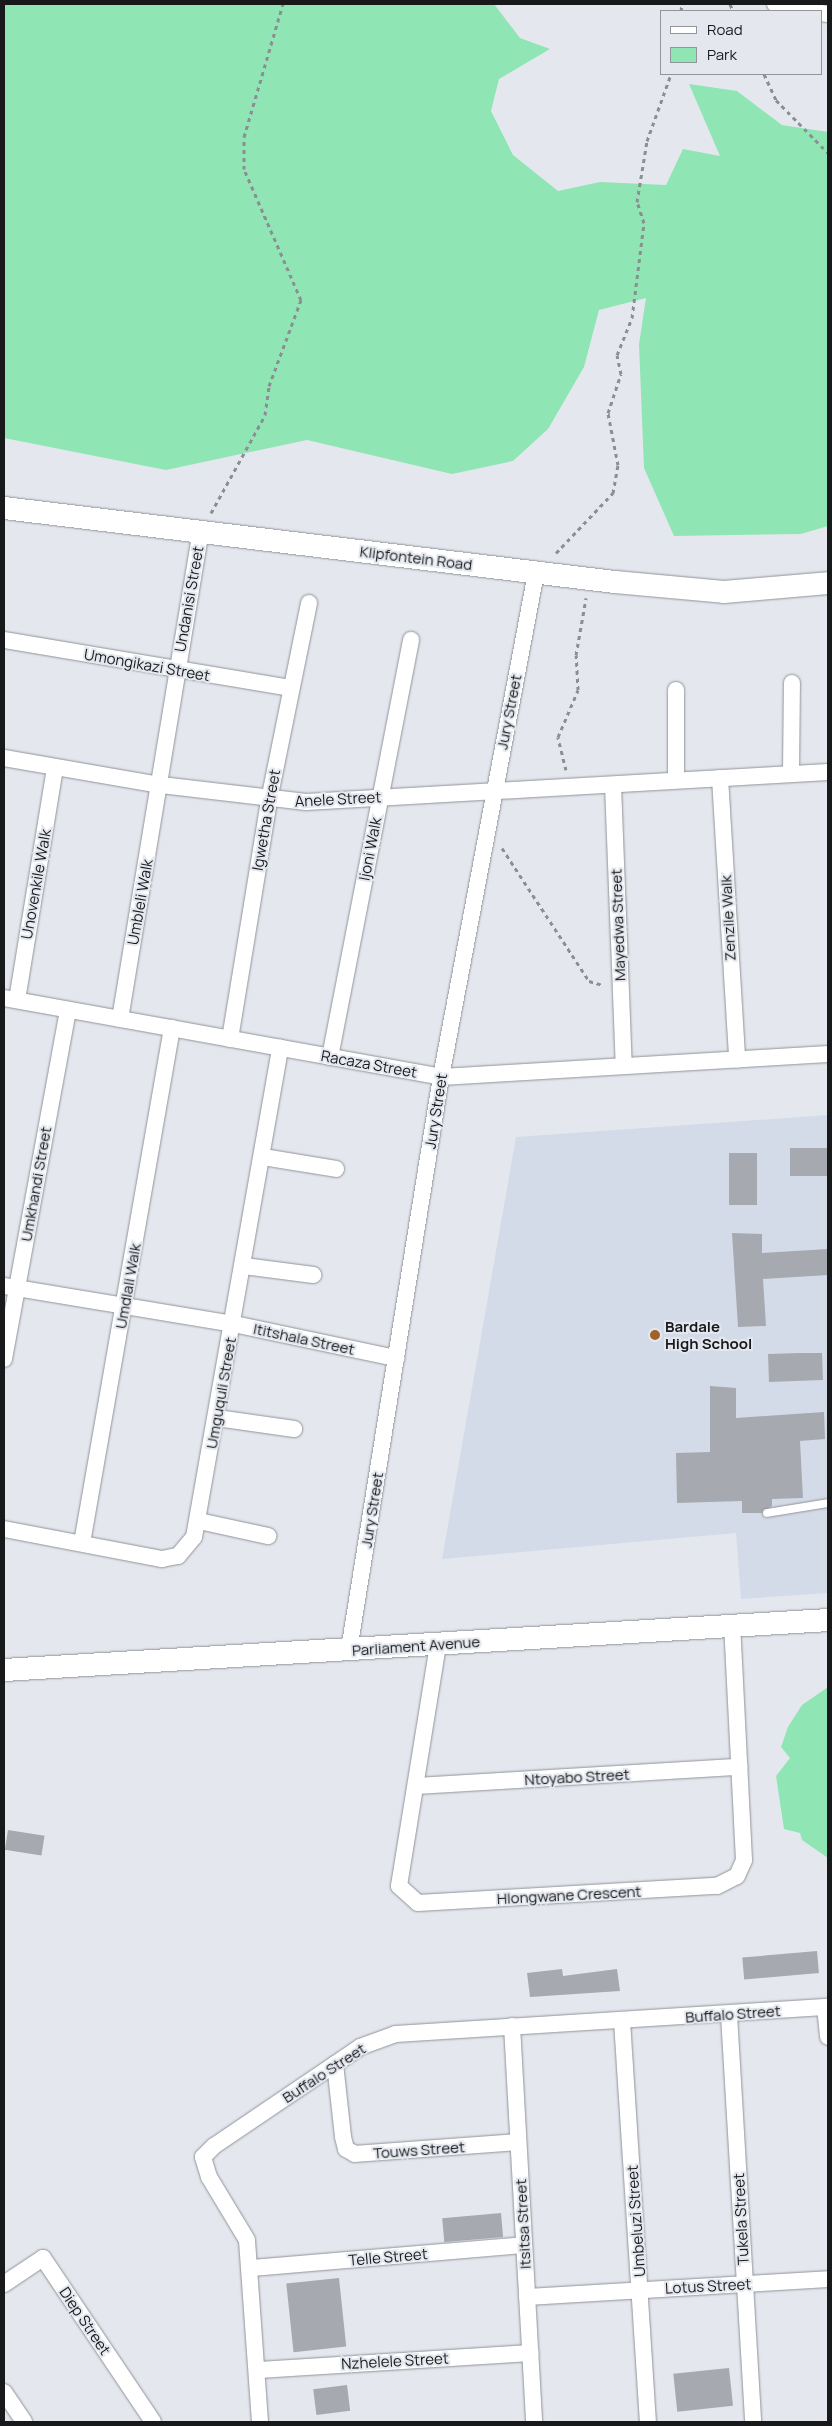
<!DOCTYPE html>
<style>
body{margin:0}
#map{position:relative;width:832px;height:2426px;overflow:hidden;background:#e4e8ee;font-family:Manrope,sans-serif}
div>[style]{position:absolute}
.built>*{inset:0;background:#d4dbe8}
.green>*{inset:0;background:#90e5b4}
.building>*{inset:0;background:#a6a9af;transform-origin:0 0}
.path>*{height:3px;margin-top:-1.5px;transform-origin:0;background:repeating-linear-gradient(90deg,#8b8e92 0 4px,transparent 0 8px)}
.roads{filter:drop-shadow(0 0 1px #909399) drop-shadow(0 0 1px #909399)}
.lane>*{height:8px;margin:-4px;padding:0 4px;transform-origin:4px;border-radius:4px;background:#fff}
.street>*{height:16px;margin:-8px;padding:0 8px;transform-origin:8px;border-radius:8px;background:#fff}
.secondary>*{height:22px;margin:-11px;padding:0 11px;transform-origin:11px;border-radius:11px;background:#fff}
.dots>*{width:14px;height:14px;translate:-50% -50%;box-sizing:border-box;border:2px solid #e4e8ee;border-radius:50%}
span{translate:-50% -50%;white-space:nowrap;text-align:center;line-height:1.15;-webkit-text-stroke:4px #e4e8ee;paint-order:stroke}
.street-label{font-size:15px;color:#18191b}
.poi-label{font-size:15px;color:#18191b;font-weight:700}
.left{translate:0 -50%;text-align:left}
.frame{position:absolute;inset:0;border:5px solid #18191b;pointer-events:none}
.legend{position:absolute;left:660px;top:10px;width:162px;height:65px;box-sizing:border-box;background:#e4e8ee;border:1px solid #92959a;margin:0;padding:6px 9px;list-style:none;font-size:15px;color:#18191b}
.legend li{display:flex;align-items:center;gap:10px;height:25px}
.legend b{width:25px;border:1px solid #92959a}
</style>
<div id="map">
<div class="built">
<div style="clip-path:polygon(828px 1115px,828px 1593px,741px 1599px,736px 1533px,442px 1559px,516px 1137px)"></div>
</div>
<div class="green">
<div style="clip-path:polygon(4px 4px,494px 4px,520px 38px,550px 49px,499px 79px,491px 111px,513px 155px,558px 191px,600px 182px,666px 185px,683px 149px,720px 156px,689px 84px,737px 91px,782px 125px,828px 132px,828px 526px,801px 534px,674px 536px,644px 468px,639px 344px,646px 298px,599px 310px,584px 367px,548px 429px,513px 461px,452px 474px,307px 440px,166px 470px,4px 438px)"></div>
<div style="clip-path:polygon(828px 1687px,828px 1858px,802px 1840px,800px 1833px,784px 1829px,776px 1776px,790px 1758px,781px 1747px,788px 1727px,802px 1705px)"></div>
</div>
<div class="building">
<div style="left:790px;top:1148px;width:38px;height:28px"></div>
<div style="left:729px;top:1153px;width:28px;height:52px"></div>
<div style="clip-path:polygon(732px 1233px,762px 1234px,762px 1253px,828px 1249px,828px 1275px,763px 1279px,766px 1326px,738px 1327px)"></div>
<div style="clip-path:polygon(799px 1353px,822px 1353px,823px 1380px,769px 1382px,768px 1354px)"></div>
<div style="clip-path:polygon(710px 1386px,736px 1388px,736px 1418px,824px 1412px,825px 1439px,800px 1441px,803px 1498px,772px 1499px,772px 1506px,762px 1513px,742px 1513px,742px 1501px,677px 1503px,676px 1453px,710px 1452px)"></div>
<div style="left:8px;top:1830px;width:37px;height:20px;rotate:9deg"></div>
<div style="left:817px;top:1951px;width:22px;height:75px;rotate:85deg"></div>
<div style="clip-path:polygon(562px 1969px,563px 1976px,617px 1969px,620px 1991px,530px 1997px,527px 1973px)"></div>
<div style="left:501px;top:2213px;width:24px;height:59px;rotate:85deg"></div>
<div style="left:339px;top:2278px;width:69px;height:53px;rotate:84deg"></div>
<div style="left:729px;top:2368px;width:38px;height:56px;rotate:84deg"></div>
<div style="left:347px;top:2385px;width:26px;height:34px;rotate:83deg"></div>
</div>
<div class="path">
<div style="left:730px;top:4px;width:8px;rotate:67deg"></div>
<div style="left:681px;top:11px;width:7px;rotate:-82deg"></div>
<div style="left:764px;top:74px;width:29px;rotate:65deg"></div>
<div style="left:776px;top:100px;width:74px;rotate:45.5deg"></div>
<div style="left:211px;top:513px;width:112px;rotate:-61.1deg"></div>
<div style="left:265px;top:415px;width:29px;rotate:-82deg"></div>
<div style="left:269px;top:386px;width:92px;rotate:-69.6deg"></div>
<div style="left:301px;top:300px;width:143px;rotate:-113.5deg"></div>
<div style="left:244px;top:169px;width:32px;rotate:-90deg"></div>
<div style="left:244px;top:137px;width:139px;rotate:-73.7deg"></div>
<div style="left:556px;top:553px;width:83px;rotate:-46.5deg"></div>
<div style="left:613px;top:493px;width:28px;rotate:-80deg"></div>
<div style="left:618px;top:465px;width:53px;rotate:-100.9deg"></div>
<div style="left:608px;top:413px;width:41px;rotate:-71.6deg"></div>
<div style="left:621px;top:374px;width:19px;rotate:-102deg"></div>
<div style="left:617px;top:355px;width:40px;rotate:-68deg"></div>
<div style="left:632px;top:318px;width:96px;rotate:-82.8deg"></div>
<div style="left:644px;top:223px;width:22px;rotate:-108deg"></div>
<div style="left:637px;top:202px;width:62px;rotate:-80.7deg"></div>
<div style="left:647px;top:141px;width:71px;rotate:-70.3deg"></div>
<div style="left:566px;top:770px;width:34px;rotate:-104deg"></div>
<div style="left:558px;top:737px;width:51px;rotate:-66.9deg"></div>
<div style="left:578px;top:690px;width:35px;rotate:-93deg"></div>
<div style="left:576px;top:655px;width:58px;rotate:-80deg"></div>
<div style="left:502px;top:848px;width:159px;rotate:56.8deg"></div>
<div style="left:589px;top:981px;width:15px;rotate:16deg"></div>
</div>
<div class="roads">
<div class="lane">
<div style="left:767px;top:1513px;width:62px;rotate:-9.3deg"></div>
</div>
<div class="street">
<div style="left:775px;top:4px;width:39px;rotate:10deg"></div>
<div style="left:821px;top:13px;width:7px;rotate:8deg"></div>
<div style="left:4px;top:640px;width:291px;rotate:9.5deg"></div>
<div style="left:4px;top:758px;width:159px;rotate:9.8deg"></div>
<div style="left:161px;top:785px;width:146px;rotate:6.7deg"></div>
<div style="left:306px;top:802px;width:523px;rotate:-3.29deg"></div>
<div style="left:791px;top:773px;width:90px;rotate:-89.4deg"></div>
<div style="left:720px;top:778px;width:282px;rotate:86.5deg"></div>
<div style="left:676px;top:779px;width:89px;rotate:-90deg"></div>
<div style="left:613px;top:785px;width:280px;rotate:87.8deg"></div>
<div style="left:4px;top:998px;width:444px;rotate:10.2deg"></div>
<div style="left:441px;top:1077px;width:388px;rotate:-3.4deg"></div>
<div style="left:17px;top:1000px;width:235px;rotate:-80.7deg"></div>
<div style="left:120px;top:1019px;width:494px;rotate:-80.6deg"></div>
<div style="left:230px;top:1039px;width:242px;rotate:-80.7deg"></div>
<div style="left:269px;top:800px;width:201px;rotate:-78.5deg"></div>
<div style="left:330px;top:1057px;width:425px;rotate:-79deg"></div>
<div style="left:263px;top:1157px;width:74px;rotate:9.3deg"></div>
<div style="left:244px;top:1266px;width:70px;rotate:7.4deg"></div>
<div style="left:4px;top:1286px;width:233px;rotate:9.4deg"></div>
<div style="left:234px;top:1324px;width:166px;rotate:11.9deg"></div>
<div style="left:4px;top:1359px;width:355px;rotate:-79.6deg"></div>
<div style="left:217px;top:1418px;width:78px;rotate:8.1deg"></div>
<div style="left:199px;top:1521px;width:71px;rotate:12.3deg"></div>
<div style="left:4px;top:1529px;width:161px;rotate:10.8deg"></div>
<div style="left:162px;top:1559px;width:16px;rotate:-11deg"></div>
<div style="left:178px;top:1556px;width:25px;rotate:-50deg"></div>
<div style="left:194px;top:1537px;width:497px;rotate:-80deg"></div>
<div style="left:82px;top:1543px;width:523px;rotate:-80.09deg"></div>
<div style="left:438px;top:1645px;width:244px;rotate:99.2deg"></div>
<div style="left:399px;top:1886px;width:25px;rotate:42deg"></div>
<div style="left:418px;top:1903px;width:299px;rotate:-3.3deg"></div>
<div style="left:717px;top:1886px;width:22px;rotate:-27deg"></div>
<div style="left:737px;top:1876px;width:17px;rotate:-66deg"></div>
<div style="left:744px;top:1860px;width:234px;rotate:-92.9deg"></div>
<div style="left:349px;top:1650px;width:580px;rotate:-80.88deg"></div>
<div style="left:441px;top:1077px;width:513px;rotate:-79.33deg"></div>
<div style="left:416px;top:1786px;width:324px;rotate:-3.4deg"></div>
<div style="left:825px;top:2007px;width:30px;rotate:84deg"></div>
<div style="left:729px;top:2015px;width:408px;rotate:86.6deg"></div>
<div style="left:622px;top:2021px;width:402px;rotate:86.3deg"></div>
<div style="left:512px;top:2026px;width:397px;rotate:86.8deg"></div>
<div style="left:335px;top:2064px;width:73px;rotate:83.7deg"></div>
<div style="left:343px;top:2137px;width:12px;rotate:76deg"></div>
<div style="left:346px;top:2149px;width:10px;rotate:29deg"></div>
<div style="left:355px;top:2154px;width:163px;rotate:-4.2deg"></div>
<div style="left:251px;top:2268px;width:274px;rotate:-4.8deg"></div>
<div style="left:4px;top:2284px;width:47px;rotate:-33.7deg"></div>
<div style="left:43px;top:2258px;width:197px;rotate:56.1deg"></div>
<div style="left:527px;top:2297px;width:302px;rotate:-3.4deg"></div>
<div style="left:259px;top:2370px;width:272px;rotate:-3.6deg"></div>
<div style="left:4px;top:2392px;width:36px;rotate:56deg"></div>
<div style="left:260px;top:2422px;width:182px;rotate:-94.1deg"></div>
<div style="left:247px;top:2240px;width:74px;rotate:-121.1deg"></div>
<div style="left:209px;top:2177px;width:21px;rotate:-107deg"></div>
<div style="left:203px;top:2157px;width:16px;rotate:-45deg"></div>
<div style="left:214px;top:2146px;width:176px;rotate:-34.1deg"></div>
<div style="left:360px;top:2047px;width:38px;rotate:-20deg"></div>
<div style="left:396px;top:2034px;width:433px;rotate:-3.6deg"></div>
</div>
<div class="secondary">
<div style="left:4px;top:508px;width:615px;rotate:6.91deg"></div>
<div style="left:615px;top:582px;width:109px;rotate:5.2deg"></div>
<div style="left:724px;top:592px;width:104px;rotate:-4.9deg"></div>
<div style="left:4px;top:1670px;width:826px;rotate:-3.47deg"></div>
</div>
</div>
<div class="dots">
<div style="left:655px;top:1335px;background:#9f6227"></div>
</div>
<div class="street-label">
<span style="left:416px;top:558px;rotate:7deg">Klipfontein Road</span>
<span style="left:189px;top:599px;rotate:-80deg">Undanisi Street</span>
<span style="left:147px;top:665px;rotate:10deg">Umongikazi Street</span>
<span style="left:509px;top:712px;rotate:-79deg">Jury Street</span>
<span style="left:338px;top:799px;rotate:-3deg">Anele Street</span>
<span style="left:266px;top:820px;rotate:-80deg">Igwetha Street</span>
<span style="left:370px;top:849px;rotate:-79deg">Ijoni Walk</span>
<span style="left:36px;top:884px;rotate:-80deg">Unovenkile Walk</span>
<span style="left:140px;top:902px;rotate:-80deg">Umbleli Walk</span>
<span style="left:728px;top:918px;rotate:-93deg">Zenzile Walk</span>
<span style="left:618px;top:925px;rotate:-92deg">Mayedwa Street</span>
<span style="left:369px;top:1064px;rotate:10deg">Racaza Street</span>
<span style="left:436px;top:1111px;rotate:-81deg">Jury Street</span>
<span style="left:36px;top:1184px;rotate:-80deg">Umkhandi Street</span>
<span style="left:128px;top:1286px;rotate:-80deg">Umdlali Walk</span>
<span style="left:304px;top:1339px;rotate:12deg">Ititshala Street</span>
<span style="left:221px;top:1393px;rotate:-80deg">Umguquli Street</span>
<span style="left:372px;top:1510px;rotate:-81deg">Jury Street</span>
<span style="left:416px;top:1646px;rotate:-4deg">Parliament Avenue</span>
<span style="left:577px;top:1777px;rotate:-3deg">Ntoyabo Street</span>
<span style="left:569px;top:1895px;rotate:-3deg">Hlongwane Crescent</span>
<span style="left:733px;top:2014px;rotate:-4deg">Buffalo Street</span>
<span style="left:324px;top:2073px;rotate:-33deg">Buffalo Street</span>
<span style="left:419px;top:2150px;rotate:-4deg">Touws Street</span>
<span style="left:741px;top:2219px;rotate:-93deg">Tukela Street</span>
<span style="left:636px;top:2221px;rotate:-94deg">Umbeluzi Street</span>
<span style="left:523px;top:2224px;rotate:-93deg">Itsitsa Street</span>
<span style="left:388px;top:2257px;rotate:-5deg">Telle Street</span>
<span style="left:708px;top:2286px;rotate:-3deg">Lotus Street</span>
<span style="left:85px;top:2321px;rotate:56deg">Diep Street</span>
<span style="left:395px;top:2361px;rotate:-3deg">Nzhelele Street</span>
</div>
<div class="poi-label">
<span class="left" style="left:665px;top:1335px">Bardale<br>High School</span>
</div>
<div class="frame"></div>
<ul class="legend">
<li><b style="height:6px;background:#fff"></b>Road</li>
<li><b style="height:14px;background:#90e5b4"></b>Park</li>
</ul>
</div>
